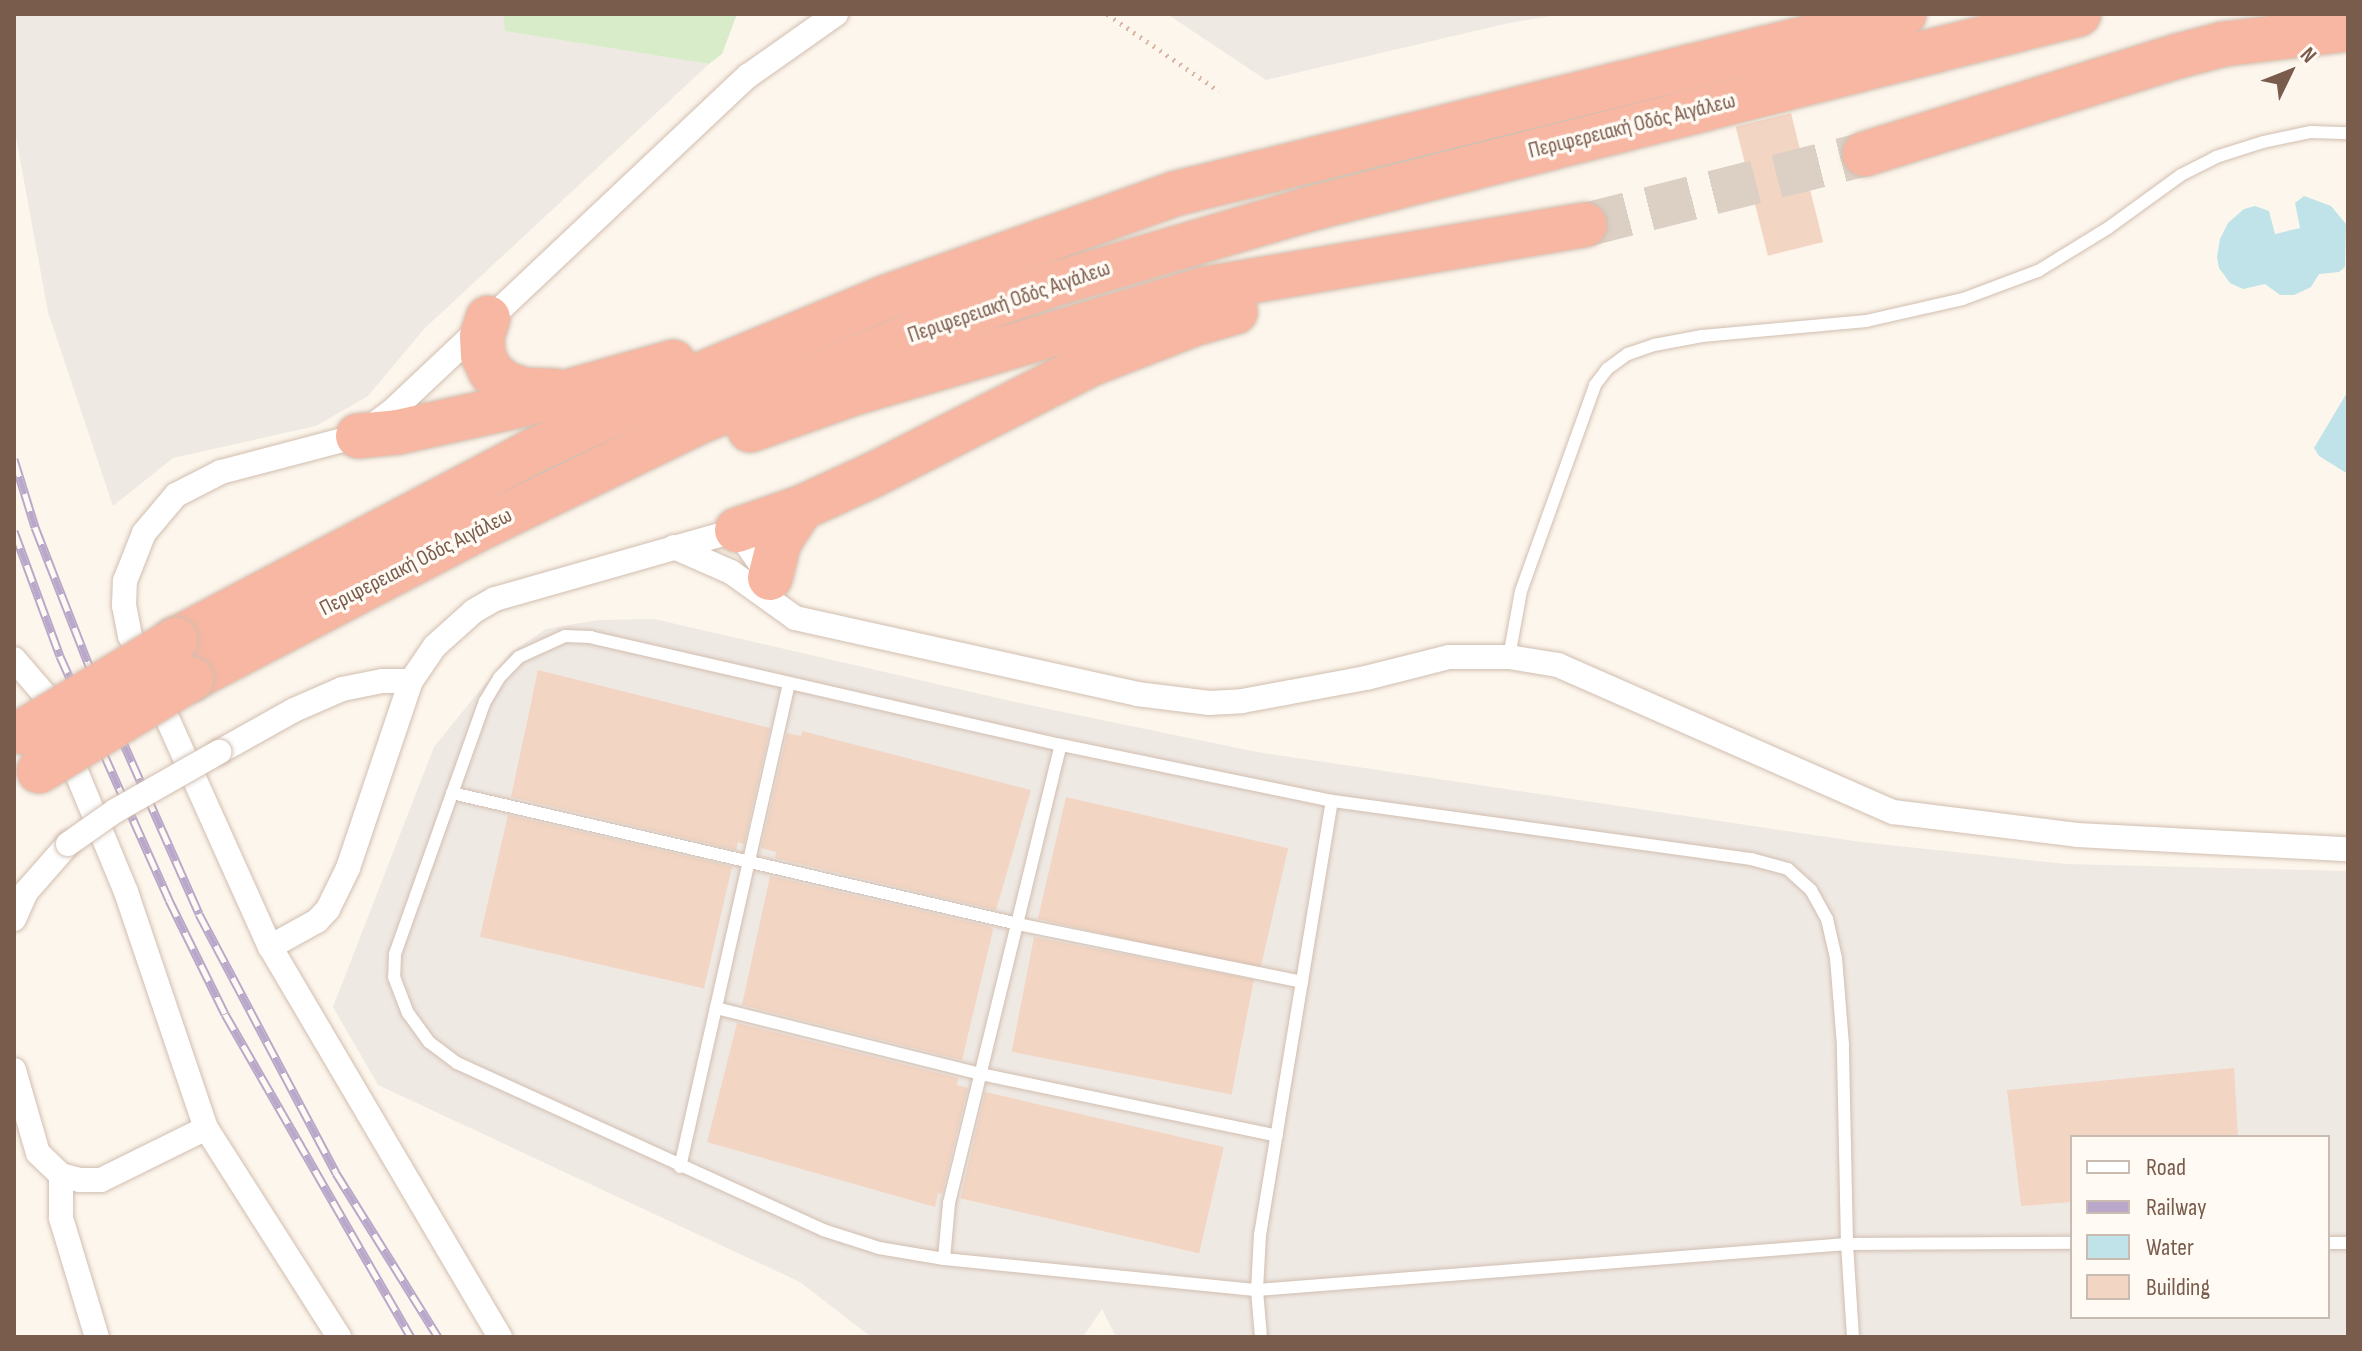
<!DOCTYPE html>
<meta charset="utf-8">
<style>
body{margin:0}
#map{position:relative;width:2362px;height:1351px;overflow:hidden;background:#fdf6ec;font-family:"Sofia Sans Condensed",sans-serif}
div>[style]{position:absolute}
.industrial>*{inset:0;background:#efe9e4}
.green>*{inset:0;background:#d8ecc9}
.water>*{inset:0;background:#bfe3e8}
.building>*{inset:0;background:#f3d5c3;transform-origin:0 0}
.motorway-tunnel>*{height:44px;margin-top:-22px;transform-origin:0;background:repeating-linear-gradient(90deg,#dcd0c4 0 44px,transparent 0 66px)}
.path>*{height:5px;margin-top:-2.5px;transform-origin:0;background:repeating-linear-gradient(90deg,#d9b8a5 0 2px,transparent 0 8px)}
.roads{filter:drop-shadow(0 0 2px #d1beb0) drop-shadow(0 0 2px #d1beb0)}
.service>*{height:12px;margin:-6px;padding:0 6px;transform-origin:6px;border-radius:6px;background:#fff}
.minor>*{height:24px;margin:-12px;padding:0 12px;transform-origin:12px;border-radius:12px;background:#fff}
.motorway>*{height:44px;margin:-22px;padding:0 22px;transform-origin:22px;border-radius:22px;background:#f7b7a3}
.rail>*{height:9px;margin-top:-4.5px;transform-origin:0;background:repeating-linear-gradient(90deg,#fffaf3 0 18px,#b9a8c9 0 36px);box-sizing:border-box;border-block:2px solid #b9a8c9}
.bridges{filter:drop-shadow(0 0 2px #d1beb0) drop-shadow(0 0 2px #d1beb0)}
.minor-bridge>*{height:24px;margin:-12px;padding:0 12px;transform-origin:12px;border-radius:12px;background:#fff}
.motorway-bridge>*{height:44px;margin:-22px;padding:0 22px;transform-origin:22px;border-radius:22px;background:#f7b7a3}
span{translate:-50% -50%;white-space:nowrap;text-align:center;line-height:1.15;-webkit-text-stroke:7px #fffaf3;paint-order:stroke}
.street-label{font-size:22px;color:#7a5c4d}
.frame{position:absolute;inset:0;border:16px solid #7a5c4d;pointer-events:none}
.legend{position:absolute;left:2070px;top:1135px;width:260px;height:184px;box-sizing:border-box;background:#fffaf3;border:2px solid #cabbb1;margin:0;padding:10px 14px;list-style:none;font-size:24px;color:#7a5c4d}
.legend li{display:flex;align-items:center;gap:16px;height:40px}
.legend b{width:40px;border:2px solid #cabbb1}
.north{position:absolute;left:2250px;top:32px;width:80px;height:80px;-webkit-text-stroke:6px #fffaf3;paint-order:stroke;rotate:47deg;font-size:22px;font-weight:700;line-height:32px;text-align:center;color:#7a5c4d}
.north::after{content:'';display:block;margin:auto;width:28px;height:36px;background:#7a5c4d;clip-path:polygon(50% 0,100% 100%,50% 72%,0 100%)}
</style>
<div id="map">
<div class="industrial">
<div style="clip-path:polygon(14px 14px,503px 14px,506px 31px,709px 64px,424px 329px,368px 396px,316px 426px,173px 458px,113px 506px,48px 312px,14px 126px)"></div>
<div style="clip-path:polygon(1167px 14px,1564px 14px,1509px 23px,1266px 80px)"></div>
<div style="clip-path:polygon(evenodd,654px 619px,1015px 702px,1257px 752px,1861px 842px,2066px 864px,2348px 871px,2348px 1337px,1116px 1337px,1102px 1309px,1083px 1337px,871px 1337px,800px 1282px,378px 1085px,333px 1007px,434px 747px,510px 653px,546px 629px,598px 620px,654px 619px,2072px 1137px,2328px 1137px,2328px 1317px,2072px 1317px,2072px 1137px)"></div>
</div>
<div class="green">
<div style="clip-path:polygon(503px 14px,737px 14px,722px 54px,709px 64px,505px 31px)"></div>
</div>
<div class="water">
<div style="clip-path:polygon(2304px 196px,2331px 206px,2346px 224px,2345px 267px,2339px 272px,2319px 274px,2311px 287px,2294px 295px,2280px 295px,2265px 284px,2243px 289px,2230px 283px,2219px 268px,2217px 257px,2220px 239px,2228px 223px,2244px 209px,2255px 206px,2269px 211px,2275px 234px,2300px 228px,2295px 203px)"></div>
<div style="clip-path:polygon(2348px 391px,2348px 474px,2319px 456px,2314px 448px)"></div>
</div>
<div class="building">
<div style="left:1791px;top:113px;width:133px;height:57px;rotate:76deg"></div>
<div style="clip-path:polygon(538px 670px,770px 728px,744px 844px,738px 842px,736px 850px,511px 797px)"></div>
<div style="clip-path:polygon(802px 731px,1031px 790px,996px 910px,775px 858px,776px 852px,761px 848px,787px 733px,801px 736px)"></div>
<div style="left:1066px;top:797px;width:228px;height:125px;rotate:13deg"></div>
<div style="left:508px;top:815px;width:230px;height:125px;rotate:13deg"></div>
<div style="clip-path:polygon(770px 876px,991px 927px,993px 930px,962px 1060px,742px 1005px)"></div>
<div style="left:1034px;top:937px;width:224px;height:117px;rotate:11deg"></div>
<div style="clip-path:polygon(737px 1023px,958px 1078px,957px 1085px,968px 1088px,942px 1194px,938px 1193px,935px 1207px,707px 1142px)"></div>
<div style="clip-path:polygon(2234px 1068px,2238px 1137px,2072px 1137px,2072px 1202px,2021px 1206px,2007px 1090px)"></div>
<div style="left:985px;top:1092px;width:245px;height:109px;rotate:13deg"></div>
</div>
<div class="motorway-tunnel">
<div style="left:1585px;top:225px;width:289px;rotate:-14.2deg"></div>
</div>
<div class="path">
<div style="left:1107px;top:14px;width:136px;rotate:34.5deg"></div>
</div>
<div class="roads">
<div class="service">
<div style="left:1509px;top:657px;width:67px;rotate:-79.7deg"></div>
<div style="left:1521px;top:591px;width:219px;rotate:-70.2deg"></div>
<div style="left:1595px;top:385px;width:20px;rotate:-53deg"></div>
<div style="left:1607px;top:369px;width:26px;rotate:-36deg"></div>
<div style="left:1628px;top:354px;width:28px;rotate:-19deg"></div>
<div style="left:1654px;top:345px;width:49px;rotate:-10.6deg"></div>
<div style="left:1702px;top:336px;width:165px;rotate:-5.2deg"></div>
<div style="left:1866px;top:321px;width:99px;rotate:-12.8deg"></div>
<div style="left:1963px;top:299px;width:80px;rotate:-20.5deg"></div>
<div style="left:2038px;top:271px;width:82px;rotate:-31.6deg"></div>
<div style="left:2108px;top:228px;width:90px;rotate:-36deg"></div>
<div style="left:2181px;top:175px;width:39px;rotate:-27deg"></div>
<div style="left:2216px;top:157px;width:49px;rotate:-17.7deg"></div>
<div style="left:2263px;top:142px;width:49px;rotate:-11.8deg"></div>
<div style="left:2311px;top:132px;width:37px;rotate:2deg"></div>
<div style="left:452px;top:793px;width:581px;rotate:13.03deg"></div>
<div style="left:1018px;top:924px;width:290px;rotate:11.5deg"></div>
<div style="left:716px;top:1008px;width:273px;rotate:14deg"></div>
<div style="left:981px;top:1074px;width:302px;rotate:11.8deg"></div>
<div style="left:680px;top:1167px;width:495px;rotate:-77.3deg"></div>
<div style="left:2328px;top:1243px;width:20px"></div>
<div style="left:944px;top:1259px;width:56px;rotate:-84.9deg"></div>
<div style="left:949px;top:1203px;width:471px;rotate:-76.3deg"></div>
<div style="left:1261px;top:1337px;width:47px;rotate:-94.9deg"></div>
<div style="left:1257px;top:1290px;width:55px;rotate:-86.9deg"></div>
<div style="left:1260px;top:1235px;width:440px;rotate:-80.6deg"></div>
<div style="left:1853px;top:1337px;width:93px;rotate:-93.7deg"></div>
<div style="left:1847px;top:1244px;width:199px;rotate:-91.2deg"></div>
<div style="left:1843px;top:1045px;width:87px;rotate:-94.6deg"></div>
<div style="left:1836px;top:958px;width:40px;rotate:-103deg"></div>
<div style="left:1827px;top:919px;width:33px;rotate:-119deg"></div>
<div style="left:1811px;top:890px;width:31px;rotate:-138deg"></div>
<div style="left:1788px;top:869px;width:38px;rotate:-165deg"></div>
<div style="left:1751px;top:859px;width:423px;rotate:-172.1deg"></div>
<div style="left:1332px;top:801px;width:277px;rotate:-168.3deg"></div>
<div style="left:1061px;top:745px;width:482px;rotate:-167.1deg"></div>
<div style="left:591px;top:637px;width:26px;rotate:-178deg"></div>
<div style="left:565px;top:636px;width:51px;rotate:155.5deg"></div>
<div style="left:519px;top:657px;width:29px;rotate:134deg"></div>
<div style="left:499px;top:678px;width:27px;rotate:121deg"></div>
<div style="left:485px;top:701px;width:269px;rotate:109.6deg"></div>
<div style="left:395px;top:954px;width:23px;rotate:92deg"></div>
<div style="left:394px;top:977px;width:39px;rotate:69deg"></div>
<div style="left:408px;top:1013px;width:36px;rotate:54deg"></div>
<div style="left:429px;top:1042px;width:35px;rotate:37deg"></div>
<div style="left:457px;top:1063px;width:402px;rotate:24.5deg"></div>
<div style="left:823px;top:1230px;width:59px;rotate:17.8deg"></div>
<div style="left:879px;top:1248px;width:66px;rotate:9.6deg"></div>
<div style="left:944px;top:1259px;width:315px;rotate:5.7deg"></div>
<div style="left:1257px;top:1290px;width:592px;rotate:-4.46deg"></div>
<div style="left:1847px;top:1244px;width:225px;rotate:-0.3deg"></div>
</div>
<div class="minor">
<div style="left:674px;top:547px;width:62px;rotate:23.7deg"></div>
<div style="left:731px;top:572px;width:79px;rotate:35.7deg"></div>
<div style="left:795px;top:618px;width:350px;rotate:12.5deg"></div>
<div style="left:1137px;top:694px;width:73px;rotate:7.1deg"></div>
<div style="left:1209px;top:703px;width:33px;rotate:-3deg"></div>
<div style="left:1242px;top:701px;width:126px;rotate:-10.5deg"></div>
<div style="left:1366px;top:678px;width:86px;rotate:-14.2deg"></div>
<div style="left:1449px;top:657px;width:60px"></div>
<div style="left:1509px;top:657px;width:50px;rotate:9.3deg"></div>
<div style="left:1558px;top:665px;width:366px;rotate:23.7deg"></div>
<div style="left:1893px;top:812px;width:185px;rotate:7.1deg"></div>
<div style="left:2077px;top:835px;width:271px;rotate:3deg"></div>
<div style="left:14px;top:659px;width:46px;rotate:49.4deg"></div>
<div style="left:44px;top:694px;width:214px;rotate:67.5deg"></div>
<div style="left:126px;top:892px;width:249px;rotate:71.3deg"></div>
<div style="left:206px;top:1128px;width:248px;rotate:57.5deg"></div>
<div style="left:219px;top:752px;width:86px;rotate:-29.2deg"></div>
<div style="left:294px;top:710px;width:52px;rotate:-23.6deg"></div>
<div style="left:342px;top:689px;width:41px;rotate:-11.3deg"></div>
<div style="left:382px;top:681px;width:29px"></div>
<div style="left:14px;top:919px;width:30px;rotate:-66deg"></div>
<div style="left:26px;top:892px;width:64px;rotate:-48.8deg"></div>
<div style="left:270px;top:947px;width:54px;rotate:-29deg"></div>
<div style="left:317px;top:921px;width:16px;rotate:-47deg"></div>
<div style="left:328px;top:909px;width:46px;rotate:-64deg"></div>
<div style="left:348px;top:868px;width:197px;rotate:-71.4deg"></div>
<div style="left:411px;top:681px;width:42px;rotate:-55.6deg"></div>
<div style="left:435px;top:646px;width:52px;rotate:-41.9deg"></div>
<div style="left:474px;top:611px;width:24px;rotate:-30deg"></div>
<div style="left:495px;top:599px;width:252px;rotate:-15.9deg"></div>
<div style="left:737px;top:530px;width:62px;rotate:55.5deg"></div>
<div style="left:14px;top:1070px;width:86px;rotate:73.9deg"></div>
<div style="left:38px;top:1153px;width:32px;rotate:44deg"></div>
<div style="left:61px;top:1175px;width:20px;rotate:15deg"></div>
<div style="left:80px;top:1180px;width:21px"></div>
<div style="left:101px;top:1180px;width:117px;rotate:-26.3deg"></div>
<div style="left:61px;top:1175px;width:43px;rotate:90deg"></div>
<div style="left:61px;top:1218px;width:124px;rotate:73.2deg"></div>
<div style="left:500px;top:1337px;width:453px;rotate:-120.5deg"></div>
<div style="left:270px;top:947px;width:341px;rotate:-114.2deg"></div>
<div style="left:130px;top:636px;width:31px;rotate:-101deg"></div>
<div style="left:124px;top:606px;width:25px;rotate:-88deg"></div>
<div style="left:125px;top:581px;width:52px;rotate:-68.4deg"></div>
<div style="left:144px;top:533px;width:50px;rotate:-49.9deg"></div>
<div style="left:176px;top:495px;width:51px;rotate:-27.1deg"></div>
<div style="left:221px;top:472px;width:142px;rotate:-14.7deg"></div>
<div style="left:358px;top:436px;width:39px;rotate:-36deg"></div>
<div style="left:390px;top:413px;width:492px;rotate:-43.3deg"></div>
<div style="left:748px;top:76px;width:108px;rotate:-35.2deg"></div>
</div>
<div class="motorway">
<div style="left:1865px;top:154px;width:328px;rotate:-17.4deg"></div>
<div style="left:2178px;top:56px;width:48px;rotate:-14.6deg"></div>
<div style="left:2224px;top:44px;width:125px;rotate:-6.9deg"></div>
<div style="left:488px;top:318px;width:19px;rotate:108deg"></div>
<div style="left:482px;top:336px;width:19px;rotate:87deg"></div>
<div style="left:483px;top:355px;width:19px;rotate:65deg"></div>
<div style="left:491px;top:372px;width:19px;rotate:39deg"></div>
<div style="left:506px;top:384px;width:19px;rotate:18deg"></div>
<div style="left:524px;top:390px;width:31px;rotate:2deg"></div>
<div style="left:750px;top:430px;width:107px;rotate:-19.6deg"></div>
<div style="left:851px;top:394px;width:369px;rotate:-16.5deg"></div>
<div style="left:1205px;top:289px;width:385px;rotate:-9.6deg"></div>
<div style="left:358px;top:436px;width:40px;rotate:-5.7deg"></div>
<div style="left:398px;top:432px;width:130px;rotate:-12.4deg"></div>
<div style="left:525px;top:404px;width:154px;rotate:-15.8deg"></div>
<div style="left:737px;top:530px;width:68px;rotate:-19deg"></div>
<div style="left:801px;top:508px;width:81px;rotate:-24.7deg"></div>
<div style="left:875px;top:474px;width:245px;rotate:-27deg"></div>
<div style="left:1093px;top:363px;width:107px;rotate:-21.3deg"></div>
<div style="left:1193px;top:324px;width:44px;rotate:-15.9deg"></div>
<div style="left:770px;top:578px;width:37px;rotate:-76deg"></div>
<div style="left:779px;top:542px;width:40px;rotate:-57.1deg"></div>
<div style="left:175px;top:640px;width:403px;rotate:-27.8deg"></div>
<div style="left:531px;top:452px;width:170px;rotate:-24.8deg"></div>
<div style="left:685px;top:381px;width:216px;rotate:-22.6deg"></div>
<div style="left:884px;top:298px;width:308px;rotate:-19.7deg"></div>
<div style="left:1174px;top:194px;width:752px;rotate:-13.85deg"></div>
<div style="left:191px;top:679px;width:319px;rotate:-27.6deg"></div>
<div style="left:474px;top:531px;width:254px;rotate:-25.9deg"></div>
<div style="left:703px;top:420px;width:258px;rotate:-22.1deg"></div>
<div style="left:942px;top:323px;width:112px;rotate:-19.2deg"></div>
<div style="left:1048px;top:286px;width:272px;rotate:-16.4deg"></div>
<div style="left:1309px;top:209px;width:794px;rotate:-14.21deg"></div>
</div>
</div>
<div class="rail">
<div style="left:14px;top:459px;width:71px;rotate:72.8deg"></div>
<div style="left:35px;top:527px;width:146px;rotate:68.7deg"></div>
<div style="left:88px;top:663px;width:274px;rotate:66.1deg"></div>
<div style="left:199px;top:914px;width:293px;rotate:62.1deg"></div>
<div style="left:336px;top:1173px;width:193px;rotate:58.1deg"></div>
<div style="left:14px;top:531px;width:133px;rotate:69.8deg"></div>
<div style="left:60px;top:656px;width:267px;rotate:65.9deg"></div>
<div style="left:169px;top:900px;width:127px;rotate:63.8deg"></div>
<div style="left:225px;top:1014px;width:373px;rotate:60.1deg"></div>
</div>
<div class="bridges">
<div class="minor-bridge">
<div style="left:68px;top:844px;width:57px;rotate:-35.1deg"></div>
<div style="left:115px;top:811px;width:120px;rotate:-29.6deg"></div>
</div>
<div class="motorway-bridge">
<div style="left:22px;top:732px;width:179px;rotate:-31deg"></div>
<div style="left:39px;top:771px;width:178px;rotate:-31.2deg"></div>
</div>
</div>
<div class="street-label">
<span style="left:1632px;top:126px;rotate:-14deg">Περιφερειακή Οδός Αιγάλεω</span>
<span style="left:1009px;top:302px;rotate:-19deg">Περιφερειακή Οδός Αιγάλεω</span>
<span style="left:416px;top:562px;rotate:-27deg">Περιφερειακή Οδός Αιγάλεω</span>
</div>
<div class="frame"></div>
<ul class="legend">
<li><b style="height:10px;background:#fff"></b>Road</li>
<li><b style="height:10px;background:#b9a8c9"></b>Railway</li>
<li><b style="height:22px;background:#bfe3e8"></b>Water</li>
<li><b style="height:22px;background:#f3d5c3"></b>Building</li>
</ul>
<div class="north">N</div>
</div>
